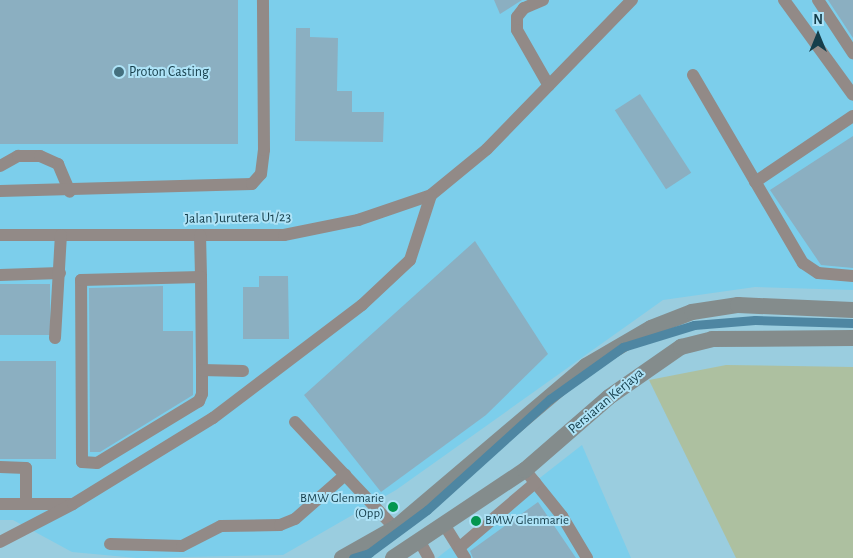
<!DOCTYPE html>
<style>
body{margin:0}
#map{position:relative;width:853px;height:558px;overflow:hidden;background:#9acddf;font-family:"Alegreya Sans",sans-serif}
div>[style]{position:absolute}
.built>*{inset:0;background:#7cceeb}
.green>*{inset:0;background:#adc0a0}
.building>*{inset:0;background:#8bafc1;transform-origin:0 0}
.minor>*{height:12px;margin:-6px;padding:0 6px;transform-origin:6px;border-radius:6px;background:#928a87}
.major>*{height:16px;margin:-8px;padding:0 8px;transform-origin:8px;border-radius:8px;background:#848c8c}
.rail-1>*{height:9px;margin:-4.5px;padding:0 4.5px;transform-origin:4.5px;border-radius:4.5px;background:#4e86a2}
.dots>*{width:14px;height:14px;translate:-50% -50%;box-sizing:border-box;border:2px solid #aee3f7;border-radius:50%}
span{translate:-50% -50%;white-space:nowrap;text-align:center;line-height:1.15;-webkit-text-stroke:4px #aee3f7;paint-order:stroke}
.bus-label{font-size:13px;color:#153e4b}
.right{translate:-100% -50%;text-align:right}
.left{translate:0 -50%;text-align:left}
.poi-label{font-size:14px;color:#153e4b}
.street-label{font-size:14px;color:#153e4b}
.north{position:absolute;left:793px;top:10px;width:50px;height:50px;-webkit-text-stroke:4px #aee3f7;paint-order:stroke;rotate:0deg;font-size:14px;font-weight:700;line-height:20px;text-align:center;color:#153e4b}
.north::after{content:'';display:block;margin:auto;width:18px;height:22px;background:#153e4b;clip-path:polygon(50% 0,100% 100%,50% 72%,0 100%)}
</style>
<div id="map">
<div class="built">
<div style="clip-path:polygon(0 0,853px 0,853px 290px,755px 287px,663px 300px,396px 490px,283px 555px,137px 558px,72px 552px,13px 520px,0 520px)"></div>
<div style="clip-path:polygon(582px 445px,631px 558px,437px 558px)"></div>
</div>
<div class="green">
<div style="clip-path:polygon(726px 365px,853px 367px,853px 558px,736px 558px,649px 380px)"></div>
</div>
<div class="building">
<div style="left:0;top:0;width:238px;height:144px"></div>
<div style="clip-path:polygon(494px 0,522px 0,500px 14px)"></div>
<div style="clip-path:polygon(828px 0,853px 0,853px 38px)"></div>
<div style="clip-path:polygon(296px 28px,310px 28px,310px 37px,338px 38px,337px 91px,352px 91px,352px 112px,384px 112px,383px 142px,295px 141px)"></div>
<div style="left:640px;top:94px;width:94px;height:30px;rotate:57deg"></div>
<div style="clip-path:polygon(853px 136px,853px 268px,821px 265px,770px 190px)"></div>
<div style="clip-path:polygon(475px 241px,548px 354px,486px 415px,381px 492px,304px 395px)"></div>
<div style="clip-path:polygon(259px 276px,288px 276px,289px 339px,243px 339px,243px 287px,259px 287px)"></div>
<div style="left:0;top:284px;width:50px;height:51px"></div>
<div style="clip-path:polygon(163px 286px,163px 331px,193px 331px,193px 395px,100px 452px,90px 452px,89px 288px)"></div>
<div style="left:0;top:361px;width:56px;height:98px"></div>
<div style="clip-path:polygon(538px 502px,576px 558px,473px 558px,470px 551px)"></div>
</div>
<div class="minor">
<div style="left:543px;top:0;width:21px;rotate:157deg"></div>
<div style="left:524px;top:8px;width:11px;rotate:128deg"></div>
<div style="left:517px;top:17px;width:13px;rotate:90deg"></div>
<div style="left:517px;top:30px;width:64px;rotate:60.3deg"></div>
<div style="left:784px;top:0;width:117px;rotate:54deg"></div>
<div style="left:818px;top:0;width:64px;rotate:56.6deg"></div>
<div style="left:693px;top:75px;width:218px;rotate:59.7deg"></div>
<div style="left:803px;top:263px;width:18px;rotate:34deg"></div>
<div style="left:818px;top:273px;width:35px;rotate:5deg"></div>
<div style="left:0;top:166px;width:21px;rotate:-29deg"></div>
<div style="left:18px;top:156px;width:22px"></div>
<div style="left:40px;top:156px;width:20px;rotate:24deg"></div>
<div style="left:58px;top:164px;width:30px;rotate:67deg"></div>
<div style="left:755px;top:182px;width:118px;rotate:-34deg"></div>
<div style="left:0;top:191px;width:252px;rotate:-1.6deg"></div>
<div style="left:252px;top:184px;width:13px;rotate:-48deg"></div>
<div style="left:261px;top:174px;width:24px;rotate:-83deg"></div>
<div style="left:264px;top:150px;width:150px;rotate:-90.4deg"></div>
<div style="left:0;top:235px;width:284px"></div>
<div style="left:284px;top:235px;width:76px;rotate:-11.5deg"></div>
<div style="left:358px;top:220px;width:77px;rotate:-18.9deg"></div>
<div style="left:431px;top:195px;width:72px;rotate:-39.4deg"></div>
<div style="left:487px;top:149px;width:208px;rotate:-45.8deg"></div>
<div style="left:200px;top:235px;width:42px;rotate:88.6deg"></div>
<div style="left:201px;top:277px;width:93px;rotate:89.4deg"></div>
<div style="left:202px;top:370px;width:24px;rotate:90deg"></div>
<div style="left:202px;top:394px;width:8px;rotate:113deg"></div>
<div style="left:199px;top:401px;width:119px;rotate:148.7deg"></div>
<div style="left:97px;top:463px;width:15px;rotate:-176deg"></div>
<div style="left:82px;top:462px;width:182px;rotate:-90.3deg"></div>
<div style="left:81px;top:280px;width:120px;rotate:-1.4deg"></div>
<div style="left:0;top:275px;width:60px;rotate:-1.9deg"></div>
<div style="left:55px;top:338px;width:103px;rotate:-86.7deg"></div>
<div style="left:202px;top:370px;width:41px;rotate:1.4deg"></div>
<div style="left:295px;top:422px;width:146px;rotate:46.7deg"></div>
<div style="left:0;top:467px;width:26px;rotate:2deg"></div>
<div style="left:26px;top:468px;width:36px;rotate:90deg"></div>
<div style="left:525px;top:470px;width:59px;rotate:51.2deg"></div>
<div style="left:562px;top:516px;width:49px;rotate:59.2deg"></div>
<div style="left:0;top:504px;width:70px"></div>
<div style="left:445px;top:526px;width:38px;rotate:58deg"></div>
<div style="left:0;top:542px;width:82px;rotate:-27.5deg"></div>
<div style="left:73px;top:504px;width:164px;rotate:-31.6deg"></div>
<div style="left:213px;top:418px;width:187px;rotate:-37.2deg"></div>
<div style="left:362px;top:305px;width:66px;rotate:-43.2deg"></div>
<div style="left:410px;top:260px;width:68px;rotate:-72.1deg"></div>
<div style="left:420px;top:542px;width:18px;rotate:61deg"></div>
<div style="left:110px;top:544px;width:72px;rotate:1.6deg"></div>
<div style="left:182px;top:546px;width:44px;rotate:-27.1deg"></div>
<div style="left:221px;top:526px;width:59px;rotate:-1deg"></div>
<div style="left:280px;top:525px;width:16px;rotate:-22deg"></div>
<div style="left:295px;top:519px;width:67px;rotate:-41.3deg"></div>
<div style="left:460px;top:547px;width:99px;rotate:-40.5deg"></div>
</div>
<div class="major">
<div style="left:342px;top:558px;width:61px;rotate:-29.5deg"></div>
<div style="left:395px;top:528px;width:250px;rotate:-40.3deg"></div>
<div style="left:586px;top:366px;width:75px;rotate:-30.3deg"></div>
<div style="left:651px;top:328px;width:44px;rotate:-21.3deg"></div>
<div style="left:692px;top:312px;width:47px;rotate:-8.7deg"></div>
<div style="left:738px;top:305px;width:115px;rotate:2.5deg"></div>
<div style="left:393px;top:558px;width:159px;rotate:-33.7deg"></div>
<div style="left:525px;top:470px;width:111px;rotate:-41deg"></div>
<div style="left:609px;top:397px;width:88px;rotate:-34.8deg"></div>
<div style="left:681px;top:347px;width:32px;rotate:-14deg"></div>
<div style="left:712px;top:339px;width:141px;rotate:-0.4deg"></div>
</div>
<div class="rail-1">
<div style="left:353px;top:558px;width:17px;rotate:-17deg"></div>
<div style="left:369px;top:553px;width:72px;rotate:-36.6deg"></div>
<div style="left:427px;top:510px;width:166px;rotate:-42.1deg"></div>
<div style="left:550px;top:399px;width:90px;rotate:-35.5deg"></div>
<div style="left:623px;top:347px;width:74px;rotate:-17.2deg"></div>
<div style="left:694px;top:325px;width:61px;rotate:-4.7deg"></div>
<div style="left:755px;top:320px;width:98px;rotate:1.8deg"></div>
</div>
<div class="dots">
<div style="left:119px;top:72px;background:#44707f"></div>
<div style="left:393px;top:507px;background:#039650"></div>
<div style="left:476px;top:521px;background:#039650"></div>
</div>
<div class="bus-label">
<span class="right" style="left:384px;top:507px">BMW Glenmarie<br>(Opp)</span>
<span class="left" style="left:485px;top:521px">BMW Glenmarie</span>
</div>
<div class="poi-label">
<span class="left" style="left:129px;top:72px">Proton Casting</span>
</div>
<div class="street-label">
<span style="left:238px;top:218px;rotate:-1deg">Jalan Jurutera U1/23</span>
<span style="left:606px;top:401px;rotate:-40deg">Persiaran Kerjaya</span>
</div>
<div class="north">N</div>
</div>
